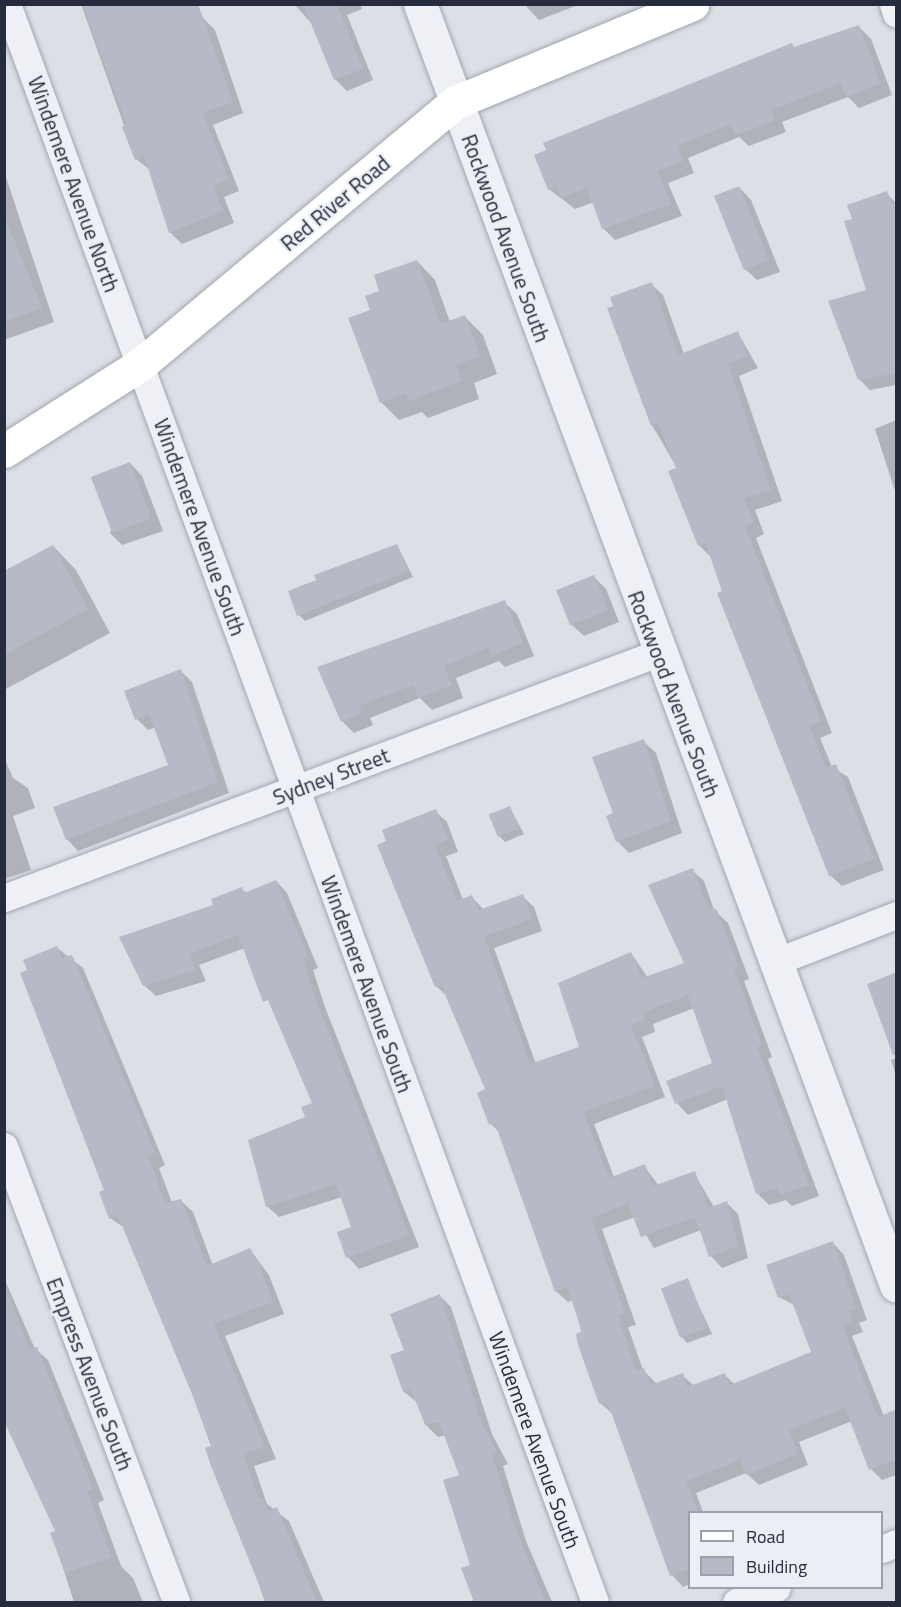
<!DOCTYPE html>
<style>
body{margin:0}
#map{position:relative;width:901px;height:1607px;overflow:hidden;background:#dbdfe6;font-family:"Titillium Web",sans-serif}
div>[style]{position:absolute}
.shadow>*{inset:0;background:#0003}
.building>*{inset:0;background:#b6bac6;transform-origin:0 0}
.roads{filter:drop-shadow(0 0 2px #a1a6b0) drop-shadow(0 0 2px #a1a6b0)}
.minor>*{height:27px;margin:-13.5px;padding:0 13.5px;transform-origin:13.5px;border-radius:13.5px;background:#eef0f5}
.tertiary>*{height:33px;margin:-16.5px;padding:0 16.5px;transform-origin:16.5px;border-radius:16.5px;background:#eef0f5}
.secondary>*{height:33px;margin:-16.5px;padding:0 16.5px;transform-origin:16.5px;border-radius:16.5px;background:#fff}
span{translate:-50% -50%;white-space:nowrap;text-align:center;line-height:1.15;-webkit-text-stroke:4.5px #ebeef4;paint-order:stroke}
.street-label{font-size:21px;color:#252c3d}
.frame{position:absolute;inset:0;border:6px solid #252c3d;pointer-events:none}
.legend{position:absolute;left:688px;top:1511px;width:195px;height:78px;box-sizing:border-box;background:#ebeef4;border:2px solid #9ca0ab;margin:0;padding:8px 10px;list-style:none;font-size:18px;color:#252c3d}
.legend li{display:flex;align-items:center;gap:12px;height:30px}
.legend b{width:30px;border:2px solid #9ca0ab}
</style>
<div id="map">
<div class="shadow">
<div style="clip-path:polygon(81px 4px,158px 4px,203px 18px,215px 30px,243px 113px,213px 125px,239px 191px,224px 197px,234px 223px,182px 244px,170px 232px,150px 170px,136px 159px)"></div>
<div style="clip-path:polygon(294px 4px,360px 4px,362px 9px,347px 15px,373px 80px,347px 91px,335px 79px,314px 26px)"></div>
<div style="clip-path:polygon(524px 4px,577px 4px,578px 5px,539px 20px)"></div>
<div style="clip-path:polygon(859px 27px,871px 39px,892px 95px,859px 108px,848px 97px,782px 122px,786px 132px,749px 146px,739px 137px,688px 158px,694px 173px,668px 183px,682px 216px,615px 240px,603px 228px,594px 202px,575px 209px,549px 189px,795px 48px)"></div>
<div style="clip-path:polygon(4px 171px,54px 322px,4px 340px)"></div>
<div style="clip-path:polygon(739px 187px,751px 200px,780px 272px,757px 280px,744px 268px)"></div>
<div style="clip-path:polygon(886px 193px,896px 203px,896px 385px,870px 390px,859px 379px,868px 291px,854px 220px)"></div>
<div style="clip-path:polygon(417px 261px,435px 280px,450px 322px,465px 317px,483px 335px,497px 374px,474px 383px,479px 399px,428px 418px,422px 412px,399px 420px,381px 402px,372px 310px,381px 292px)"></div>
<div style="clip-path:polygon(651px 284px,663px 295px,684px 354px,738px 333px,758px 368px,739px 376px,782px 501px,755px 510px,764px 534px,756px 538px,832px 733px,820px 738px,832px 767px,848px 777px,884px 870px,842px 886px,830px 875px,711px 557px,699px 545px,677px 468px,652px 425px)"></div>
<div style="clip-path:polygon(896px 420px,896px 494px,875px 429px)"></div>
<div style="clip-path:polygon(130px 463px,142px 476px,163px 531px,122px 545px,110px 533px)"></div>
<div style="clip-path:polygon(397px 545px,413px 577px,305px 621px,299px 615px)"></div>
<div style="clip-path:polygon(53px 546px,76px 570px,110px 633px,4px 690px,4px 573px)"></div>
<div style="clip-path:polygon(594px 577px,606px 589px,619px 622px,584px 636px,571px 624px,558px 591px)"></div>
<div style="clip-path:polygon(504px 602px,517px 614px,534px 656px,505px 667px,499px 661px,456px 678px,463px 698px,432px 710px,420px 698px,370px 718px,373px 725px,354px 733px,342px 721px,319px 668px)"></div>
<div style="clip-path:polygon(180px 670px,192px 682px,229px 793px,78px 851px,67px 839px,170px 766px,156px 727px,148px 730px,137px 719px)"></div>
<div style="clip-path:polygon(643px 741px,656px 753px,682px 833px,629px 853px,617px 841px,614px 814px)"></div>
<div style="clip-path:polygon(4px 757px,13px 778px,28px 788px,35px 808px,13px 816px,31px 870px,4px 879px)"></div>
<div style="clip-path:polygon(510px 808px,524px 834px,505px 842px,499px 836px)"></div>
<div style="clip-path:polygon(435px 811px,447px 822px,458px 852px,446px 856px,463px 900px,472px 897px,484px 910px,522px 896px,534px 907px,542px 931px,494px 948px,536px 1064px,581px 1048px,631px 953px,648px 978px,686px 964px,692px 870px,704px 881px,714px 910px,728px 923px,749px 979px,744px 981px,772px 1057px,768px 1059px,819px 1196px,792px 1206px,786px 1200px,769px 1205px,758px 1194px,728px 1099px,688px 1115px,677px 1103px,714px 1064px,694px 1008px,653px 1024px,655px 1032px,642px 1037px,665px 1097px,594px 1124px,614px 1177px,644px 1166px,659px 1186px,694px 1173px,714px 1207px,726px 1202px,738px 1214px,748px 1258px,722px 1268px,711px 1256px,701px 1230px,654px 1248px,635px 1217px,602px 1229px,636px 1325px,628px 1327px,643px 1370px,657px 1384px,682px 1375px,694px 1386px,725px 1375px,734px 1384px,812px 1352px,796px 1306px,779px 1297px,833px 1243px,844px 1255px,867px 1320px,859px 1323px,863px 1332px,852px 1336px,884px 1416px,896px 1415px,896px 1475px,882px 1480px,871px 1469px,852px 1421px,799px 1442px,808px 1465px,759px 1485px,746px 1473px,696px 1493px,703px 1512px,690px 1512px,690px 1584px,683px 1587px,672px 1575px,613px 1414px,600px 1403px,573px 1300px,568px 1302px,556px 1291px,500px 1133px,491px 1124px,487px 1090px,448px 997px,436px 986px,379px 846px)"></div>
<div style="clip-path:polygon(276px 881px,287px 893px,318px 968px,313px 970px,325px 1007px,419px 1247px,359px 1269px,348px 1257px,339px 1233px,353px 1228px,342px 1197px,279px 1217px,267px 1206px,314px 1103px,245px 948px,199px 965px,206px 981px,156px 996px,144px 985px,215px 906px,242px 889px,247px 893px)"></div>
<div style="clip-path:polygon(56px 947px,83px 968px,165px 1165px,159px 1168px,172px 1203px,180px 1200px,193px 1212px,213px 1266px,250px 1250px,269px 1275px,284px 1314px,225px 1336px,276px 1459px,254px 1466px,267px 1504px,289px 1521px,324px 1602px,265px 1602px,193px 1394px,126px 1229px,110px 1218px,106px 1191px,29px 971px)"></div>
<div style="clip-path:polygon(896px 973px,896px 1076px,891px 1060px,896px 1058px,869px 985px)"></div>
<div style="clip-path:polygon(4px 1278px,35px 1349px,48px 1360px,104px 1500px,98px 1503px,121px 1566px,133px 1578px,143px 1602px,74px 1602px,52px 1534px,57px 1532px,4px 1412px)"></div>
<div style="clip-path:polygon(687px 1280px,712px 1334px,687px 1343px,682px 1337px)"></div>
<div style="clip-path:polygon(439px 1295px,451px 1307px,492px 1434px,508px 1464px,503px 1466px,526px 1541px,552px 1602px,466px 1602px,475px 1600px,461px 1476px,446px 1435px,438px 1437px,426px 1425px,418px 1403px,404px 1392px,391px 1356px,406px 1351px)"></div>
</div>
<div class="building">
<div style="clip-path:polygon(82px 4px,198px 4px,233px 102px,203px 113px,229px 179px,213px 186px,223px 211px,169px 233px,144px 156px,135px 160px,122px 127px,127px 125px)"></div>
<div style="clip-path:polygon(303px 4px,337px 4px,363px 69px,334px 80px)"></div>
<div style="clip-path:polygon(859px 25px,881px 84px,846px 97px,841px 83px,771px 110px,775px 121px,735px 135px,731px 124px,677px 146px,683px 161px,657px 171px,671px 204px,602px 229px,587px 188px,561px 198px,557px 186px,548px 190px,534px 155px,546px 150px,543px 143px,792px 43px,794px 47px)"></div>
<div style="left:739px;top:186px;width:80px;height:27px;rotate:68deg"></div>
<div style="clip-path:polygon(887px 191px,891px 203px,897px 202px,897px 373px,858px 380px,828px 301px,866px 290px,844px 221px,852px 219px,847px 205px)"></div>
<div style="clip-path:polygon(4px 215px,42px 308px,4px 322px)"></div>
<div style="clip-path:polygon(417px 260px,441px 324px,465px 315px,480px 356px,456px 365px,462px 381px,409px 401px,406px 393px,380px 403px,348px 318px,370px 310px,365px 296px,379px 291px,374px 275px)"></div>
<div style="clip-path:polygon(652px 282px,678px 355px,738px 331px,748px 356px,728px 364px,771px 490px,744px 498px,754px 522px,745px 526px,821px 721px,809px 726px,826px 768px,836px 764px,874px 859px,829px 876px,717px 593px,722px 591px,705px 542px,698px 546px,668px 471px,676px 468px,658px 423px,651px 426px,607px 308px,613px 306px,610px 297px)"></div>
<div style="left:130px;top:462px;width:60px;height:42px;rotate:69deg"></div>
<div style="clip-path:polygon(397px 544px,408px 571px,297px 616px,288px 591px,316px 580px,314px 575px)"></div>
<div style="clip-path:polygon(53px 545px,88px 609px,4px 655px,4px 571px)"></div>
<div style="left:594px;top:575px;width:38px;height:41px;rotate:68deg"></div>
<div style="clip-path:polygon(505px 600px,523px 643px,492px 656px,488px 648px,444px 666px,452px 685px,418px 698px,413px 685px,359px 706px,362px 713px,341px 722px,317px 667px)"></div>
<div style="clip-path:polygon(181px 669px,218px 782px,66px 840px,53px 807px,168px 765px,149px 714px,135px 720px,124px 691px)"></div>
<div style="clip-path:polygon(644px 739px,671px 821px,616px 842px,606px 816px,613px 813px,592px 757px)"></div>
<div style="left:510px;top:806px;width:24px;height:23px;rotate:68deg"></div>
<div style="clip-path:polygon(436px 809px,448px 840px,435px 845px,457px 901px,472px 895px,479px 910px,523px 894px,532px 919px,484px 937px,530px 1064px,579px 1047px,558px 983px,631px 952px,642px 978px,684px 963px,648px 885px,693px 868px,707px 906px,717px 910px,739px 968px,734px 969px,762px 1045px,757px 1047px,809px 1185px,780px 1195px,777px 1188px,756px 1194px,722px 1086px,675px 1104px,666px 1081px,712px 1063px,688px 995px,642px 1013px,645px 1020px,631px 1025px,655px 1086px,583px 1112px,609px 1178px,645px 1164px,653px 1186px,695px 1171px,708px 1208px,727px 1201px,738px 1246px,709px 1257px,695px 1217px,641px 1237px,628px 1204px,591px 1218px,625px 1313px,618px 1316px,636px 1371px,644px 1368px,650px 1385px,683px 1373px,687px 1387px,725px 1373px,730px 1385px,811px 1352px,789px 1294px,778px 1298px,766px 1265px,833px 1241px,856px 1309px,849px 1311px,852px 1321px,842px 1325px,878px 1417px,897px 1409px,897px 1459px,869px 1470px,845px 1408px,789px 1430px,798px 1454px,746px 1475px,740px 1460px,686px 1481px,698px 1512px,690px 1512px,690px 1568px,670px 1576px,610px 1409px,605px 1402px,599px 1404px,578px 1345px,576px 1334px,582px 1331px,567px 1287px,555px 1292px,495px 1123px,489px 1125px,477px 1093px,485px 1089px,441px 985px,435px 987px,377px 845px,386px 841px,382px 830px)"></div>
<div style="clip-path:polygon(276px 880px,308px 957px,303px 959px,314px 995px,409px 1235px,346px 1258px,337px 1232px,351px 1227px,336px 1184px,266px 1207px,248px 1140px,305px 1117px,301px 1107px,312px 1103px,268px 1000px,263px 1002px,238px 935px,189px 954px,196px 970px,143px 986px,119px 937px,213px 905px,211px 899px,242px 887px,244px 893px)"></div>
<div style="clip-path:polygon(57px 946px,62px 958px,72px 955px,129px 1089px,155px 1153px,148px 1156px,165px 1203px,181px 1199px,207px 1266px,250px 1248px,258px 1261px,273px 1302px,214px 1324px,265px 1447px,243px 1454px,259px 1499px,263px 1498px,268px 1511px,277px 1507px,317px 1602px,266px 1602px,211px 1466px,205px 1448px,211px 1446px,192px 1394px,118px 1216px,109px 1219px,99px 1192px,104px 1190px,20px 973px,27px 970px,23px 960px)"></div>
<div style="clip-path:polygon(897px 972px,897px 1054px,893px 1055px,867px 984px)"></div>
<div style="left:688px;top:1278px;width:53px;height:29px;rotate:69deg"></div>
<div style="clip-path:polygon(7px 1289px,29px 1349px,37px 1347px,93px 1489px,87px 1491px,112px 1558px,65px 1573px,50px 1533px,55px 1531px,4px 1421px)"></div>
<div style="clip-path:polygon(440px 1294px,481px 1421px,497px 1452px,492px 1454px,515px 1527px,545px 1602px,474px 1602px,461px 1568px,470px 1565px,443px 1480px,459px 1475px,439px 1422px,425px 1425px,411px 1389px,403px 1392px,390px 1355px,404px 1350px,390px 1314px)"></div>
</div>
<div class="roads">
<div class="minor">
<div style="left:7px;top:4px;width:1703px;rotate:69.8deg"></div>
<div style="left:893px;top:4px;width:10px;rotate:73deg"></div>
<div style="left:4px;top:898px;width:698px;rotate:-20.54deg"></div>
<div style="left:775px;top:962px;width:130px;rotate:-21.2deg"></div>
<div style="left:4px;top:1146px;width:487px;rotate:69.3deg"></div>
<div style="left:882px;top:1549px;width:15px;rotate:-23deg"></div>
<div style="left:736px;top:1602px;width:43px;rotate:-18.9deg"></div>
</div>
<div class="tertiary">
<div style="left:420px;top:4px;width:1367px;rotate:69.62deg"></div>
</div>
<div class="secondary">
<div style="left:4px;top:451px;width:162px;rotate:-32.4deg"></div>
<div style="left:141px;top:364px;width:410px;rotate:-39.8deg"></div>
<div style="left:456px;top:102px;width:256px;rotate:-22.5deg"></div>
</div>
</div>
<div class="street-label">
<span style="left:74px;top:184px;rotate:70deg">Windemere Avenue North</span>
<span style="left:335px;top:203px;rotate:-40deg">Red River Road</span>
<span style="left:506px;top:238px;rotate:70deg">Rockwood Avenue South</span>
<span style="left:200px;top:527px;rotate:70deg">Windemere Avenue South</span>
<span style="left:674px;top:694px;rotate:69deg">Rockwood Avenue South</span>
<span style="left:331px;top:776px;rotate:-21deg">Sydney Street</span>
<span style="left:367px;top:984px;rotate:70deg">Windemere Avenue South</span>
<span style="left:90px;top:1374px;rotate:69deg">Empress Avenue South</span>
<span style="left:535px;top:1440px;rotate:70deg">Windemere Avenue South</span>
</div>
<div class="frame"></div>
<ul class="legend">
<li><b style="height:8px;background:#fff"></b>Road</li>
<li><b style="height:16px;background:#b6bac6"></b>Building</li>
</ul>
</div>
